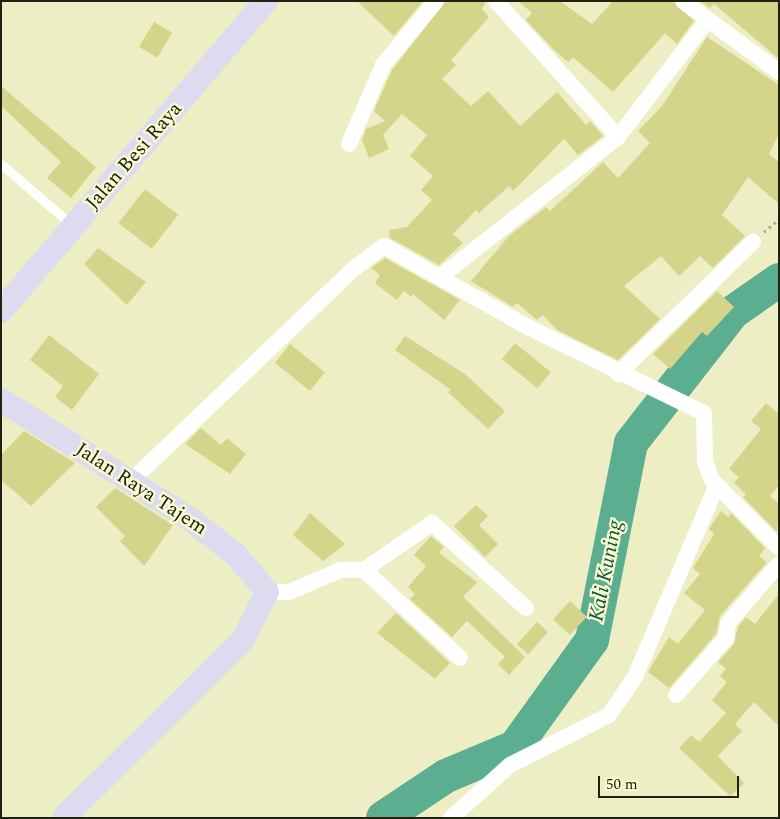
<!DOCTYPE html>
<style>
body{margin:0}
#map{position:relative;width:780px;height:819px;overflow:hidden;background:#eeeec5;font-family:Spectral,serif}
div>[style]{position:absolute}
.river>*{height:34px;margin:-17px;padding:0 17px;transform-origin:17px;border-radius:17px;background:#5bae90}
.building>*{inset:0;background:#d4d48b;transform-origin:0 0}
.path>*{height:3px;margin-top:-1.5px;transform-origin:0;background:repeating-linear-gradient(90deg,#b0b08f 0 2.5px,transparent 0 6.5px)}
.service>*{height:9px;margin:-4.5px;padding:0 4.5px;transform-origin:4.5px;border-radius:4.5px;background:#fff}
.minor>*{height:16px;margin:-8px;padding:0 8px;transform-origin:8px;border-radius:8px;background:#fff}
.secondary>*{height:24px;margin:-12px;padding:0 12px;transform-origin:12px;border-radius:12px;background:#dddbef}
span{translate:-50% -50%;white-space:nowrap;text-align:center;line-height:1.15;-webkit-text-stroke:4.5px #fbfbd2;paint-order:stroke}
.street-label{font-size:20px;color:#212112}
.water-label{font-size:21px;color:#10543f;font-style:italic}
.frame{position:absolute;inset:0;border:2px solid #212112;pointer-events:none}
.scale{position:absolute;left:598px;top:776px;width:141px;height:22px;box-sizing:border-box;border:2px solid #212112;border-top:0;padding-left:6px;font-size:15px;line-height:18px;white-space:nowrap;color:#212112;-webkit-text-stroke:4px #fbfbd2;paint-order:stroke}
</style>
<div id="map">
<div class="river">
<div style="left:383px;top:818px;width:76px;rotate:-33.7deg"></div>
<div style="left:446px;top:776px;width:75px;rotate:-22.8deg"></div>
<div style="left:515px;top:747px;width:132px;rotate:-54.3deg"></div>
<div style="left:592px;top:640px;width:201px;rotate:-78.8deg"></div>
<div style="left:631px;top:443px;width:166px;rotate:-52.1deg"></div>
<div style="left:733px;top:312px;width:56px;rotate:-34.8deg"></div>
</div>
<div class="building">
<div style="clip-path:polygon(357px 1px,423px 1px,394px 36px)"></div>
<div style="clip-path:polygon(446px 1px,486px 1px,482px 9px,489px 17px,451px 60px,456px 65px,442px 79px,471px 106px,488px 91px,520px 126px,557px 92px,586px 125px,590px 121px,603px 136px,578px 155px,564px 139px,513px 191px,509px 186px,479px 213px,476px 210px,453px 234px,463px 243px,439px 265px,390px 238px,389px 230px,407px 227px,432px 200px,421px 190px,433px 176px,410px 156px,427px 135px,402px 114px,383px 135px,389px 149px,369px 158px,362px 140px,366px 129px,385px 121px,374px 111px,392px 70px)"></div>
<div style="clip-path:polygon(518px 1px,560px 1px,592px 24px,613px 1px,673px 1px,694px 21px,677px 44px,665px 33px,613px 92px,573px 57px,568px 62px,552px 48px,526px 20px,532px 13px)"></div>
<div style="clip-path:polygon(700px 1px,779px 1px,779px 59px,714px 4px,710px 8px)"></div>
<div style="left:154px;top:22px;width:21px;height:29px;rotate:31deg"></div>
<div style="clip-path:polygon(707px 37px,779px 85px,779px 134px,769px 154px,779px 162px,779px 204px,748px 177px,722px 215px,745px 236px,713px 268px,700px 256px,679px 276px,661px 256px,624px 286px,660px 319px,618px 360px,557px 330px,543px 315px,537px 320px,517px 303px,513px 307px,471px 281px,509px 236px,546px 207px,550px 211px,603px 162px,618px 178px,650px 143px,638px 131px,662px 106px)"></div>
<div style="clip-path:polygon(1px 86px,96px 167px,71px 198px,47px 178px,61px 162px,1px 106px)"></div>
<div style="left:145px;top:189px;width:42px;height:43px;rotate:38deg"></div>
<div style="clip-path:polygon(98px 248px,146px 282px,127px 305px,84px 264px)"></div>
<div style="clip-path:polygon(385px 258px,460px 300px,444px 320px,413px 294px,411px 297px,404px 291px,397px 300px,375px 283px,380px 275px,371px 268px)"></div>
<div style="clip-path:polygon(717px 291px,734px 307px,707px 336px,702px 332px,670px 369px,653px 354px)"></div>
<div style="clip-path:polygon(49px 335px,99px 374px,72px 410px,55px 397px,63px 386px,30px 360px)"></div>
<div style="clip-path:polygon(405px 336px,465px 374px,505px 411px,488px 429px,448px 392px,451px 390px,395px 350px)"></div>
<div style="left:515px;top:343px;width:46px;height:21px;rotate:39deg"></div>
<div style="left:290px;top:344px;width:45px;height:24px;rotate:39deg"></div>
<div style="clip-path:polygon(766px 403px,779px 414px,779px 485px,770px 496px,779px 504px,777px 532px,743px 497px,746px 494px,734px 483px,739px 477px,729px 469px,761px 429px,751px 421px)"></div>
<div style="clip-path:polygon(201px 428px,221px 445px,227px 438px,246px 454px,230px 474px,185px 444px)"></div>
<div style="clip-path:polygon(24px 431px,75px 463px,31px 506px,1px 480px,1px 455px)"></div>
<div style="clip-path:polygon(115px 488px,173px 525px,144px 566px,120px 541px,125px 536px,96px 507px)"></div>
<div style="clip-path:polygon(476px 505px,488px 516px,479px 525px,498px 544px,485px 557px,454px 526px)"></div>
<div style="clip-path:polygon(721px 511px,728px 517px,731px 513px,765px 548px,759px 556px,767px 562px,720px 616px,716px 634px,669px 688px,648px 672px,669px 637px,678px 644px,705px 610px,684px 593px,700px 574px,693px 568px,714px 534px,709px 529px)"></div>
<div style="clip-path:polygon(310px 513px,345px 544px,323px 561px,293px 535px)"></div>
<div style="clip-path:polygon(431px 536px,444px 547px,439px 553px,477px 582px,463px 597px,525px 657px,509px 675px,498px 664px,505px 657px,467px 621px,452px 637px,410px 599px,415px 594px,408px 587px,426px 566px,414px 555px)"></div>
<div style="clip-path:polygon(779px 594px,779px 726px,754px 702px,735px 724px,742px 731px,718px 756px,744px 783px,730px 796px,679px 748px,691px 735px,699px 742px,726px 713px,712px 700px,727px 682px,720px 676px,726px 669px,718px 662px,734px 644px,738px 627px,746px 617px,755px 624px)"></div>
<div style="left:570px;top:601px;width:23px;height:25px;rotate:43deg"></div>
<div style="clip-path:polygon(396px 613px,450px 663px,435px 679px,377px 633px)"></div>
<div style="left:537px;top:622px;width:15px;height:30px;rotate:42deg"></div>
</div>
<div class="path">
<div style="left:764px;top:232px;width:20px;rotate:-41deg"></div>
</div>
<div class="service">
<div style="left:1px;top:164px;width:95px;rotate:40.7deg"></div>
</div>
<div class="minor">
<div style="left:496px;top:1px;width:183px;rotate:48.1deg"></div>
<div style="left:683px;top:1px;width:119px;rotate:36.5deg"></div>
<div style="left:349px;top:144px;width:86px;rotate:-66.7deg"></div>
<div style="left:383px;top:65px;width:83px;rotate:-50.4deg"></div>
<div style="left:440px;top:277px;width:226px;rotate:-38.2deg"></div>
<div style="left:618px;top:137px;width:145px;rotate:-52.6deg"></div>
<div style="left:618px;top:374px;width:189px;rotate:-44.4deg"></div>
<div style="left:132px;top:480px;width:309px;rotate:-43.6deg"></div>
<div style="left:356px;top:267px;width:35px;rotate:-37deg"></div>
<div style="left:384px;top:246px;width:161px;rotate:29.4deg"></div>
<div style="left:524px;top:325px;width:200px;rotate:26.1deg"></div>
<div style="left:704px;top:413px;width:49px;rotate:88.8deg"></div>
<div style="left:705px;top:462px;width:19px;rotate:69deg"></div>
<div style="left:712px;top:480px;width:95px;rotate:45.4deg"></div>
<div style="left:364px;top:570px;width:83px;rotate:-34.7deg"></div>
<div style="left:432px;top:523px;width:127px;rotate:42.1deg"></div>
<div style="left:267px;top:592px;width:22px"></div>
<div style="left:289px;top:592px;width:56px;rotate:-23.3deg"></div>
<div style="left:340px;top:570px;width:24px"></div>
<div style="left:364px;top:570px;width:130px;rotate:42.5deg"></div>
<div style="left:676px;top:695px;width:76px;rotate:-48.7deg"></div>
<div style="left:726px;top:638px;width:15px;rotate:-82deg"></div>
<div style="left:728px;top:623px;width:78px;rotate:-49.2deg"></div>
<div style="left:451px;top:818px;width:79px;rotate:-41.9deg"></div>
<div style="left:510px;top:765px;width:111px;rotate:-26.8deg"></div>
<div style="left:609px;top:715px;width:46px;rotate:-55.6deg"></div>
<div style="left:635px;top:677px;width:209px;rotate:-66.9deg"></div>
</div>
<div class="secondary">
<div style="left:1px;top:311px;width:408px;rotate:-49.5deg"></div>
<div style="left:1px;top:400px;width:223px;rotate:32.2deg"></div>
<div style="left:190px;top:519px;width:58px;rotate:38deg"></div>
<div style="left:236px;top:555px;width:48px;rotate:50deg"></div>
<div style="left:267px;top:592px;width:54px;rotate:116.6deg"></div>
<div style="left:243px;top:640px;width:252px;rotate:135.2deg"></div>
</div>
<div class="street-label">
<span style="left:134px;top:156px;rotate:-49deg">Jalan Besi Raya</span>
<span style="left:141px;top:489px;rotate:33deg">Jalan Raya Tajem</span>
</div>
<div class="water-label">
<span style="left:606px;top:571px;rotate:-79deg">Kali Kuning</span>
</div>
<div class="frame"></div>
<div class="scale">50 m</div>
</div>
